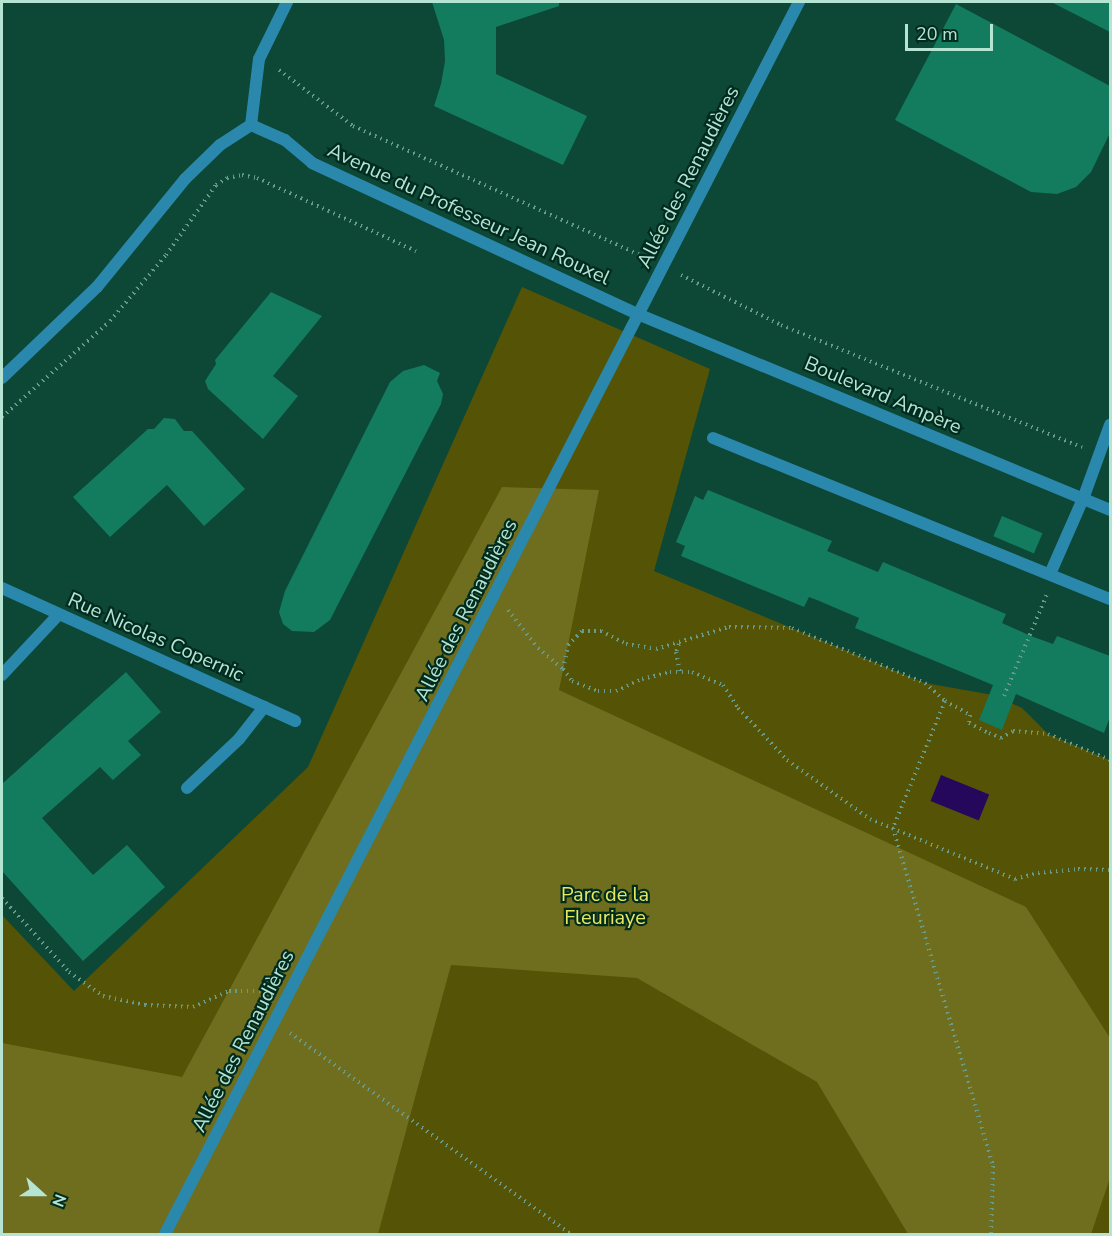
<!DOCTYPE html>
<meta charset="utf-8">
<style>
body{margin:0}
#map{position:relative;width:1112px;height:1236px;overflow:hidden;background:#0d4736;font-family:"Nunito Sans",sans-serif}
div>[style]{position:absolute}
.green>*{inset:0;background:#545306}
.forest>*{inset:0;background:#6f6e1e}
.water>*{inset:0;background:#25085c;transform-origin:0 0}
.building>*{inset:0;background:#137b5e;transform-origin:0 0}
.path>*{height:4px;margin-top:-2px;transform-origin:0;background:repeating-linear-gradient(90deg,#689b8a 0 1.5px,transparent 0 6px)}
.lane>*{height:12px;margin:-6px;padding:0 6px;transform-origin:6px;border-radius:6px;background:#2a88ad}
.street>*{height:12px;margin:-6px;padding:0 6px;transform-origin:6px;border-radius:6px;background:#2a88ad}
span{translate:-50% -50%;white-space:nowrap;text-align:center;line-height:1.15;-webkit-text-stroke:4.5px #002b1f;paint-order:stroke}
.street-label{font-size:20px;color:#b6e4d2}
.park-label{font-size:20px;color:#e8e75e}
.frame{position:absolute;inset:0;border:3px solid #b6e4d2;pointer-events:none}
.north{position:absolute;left:12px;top:1164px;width:60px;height:60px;-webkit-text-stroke:4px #002b1f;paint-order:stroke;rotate:111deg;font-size:16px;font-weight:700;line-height:24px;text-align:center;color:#b6e4d2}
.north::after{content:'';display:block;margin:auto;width:21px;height:27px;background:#b6e4d2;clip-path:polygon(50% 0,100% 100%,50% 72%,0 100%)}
.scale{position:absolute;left:905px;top:24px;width:88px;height:27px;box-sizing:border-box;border:3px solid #b6e4d2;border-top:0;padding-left:8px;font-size:18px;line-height:21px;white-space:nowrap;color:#b6e4d2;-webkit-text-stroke:4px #002b1f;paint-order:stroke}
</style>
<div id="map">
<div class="green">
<div style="clip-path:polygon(522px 287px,710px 369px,654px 571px,925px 683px,993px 695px,1022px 708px,1048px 734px,1110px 760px,1110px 1234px,2px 1234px,2px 915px,74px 991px,308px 767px)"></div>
</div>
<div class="forest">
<div style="clip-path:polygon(502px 487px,599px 490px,559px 690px,1026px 907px,1110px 1038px,1110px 1178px,1091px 1234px,908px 1234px,817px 1082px,637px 978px,451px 965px,378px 1234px,2px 1234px,2px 1043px,182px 1077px)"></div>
</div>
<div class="water">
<div style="left:941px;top:775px;width:52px;height:28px;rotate:22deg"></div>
</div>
<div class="building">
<div style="clip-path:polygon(432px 2px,559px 2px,559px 6px,496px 27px,496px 74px,587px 116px,563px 165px,434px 106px,441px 84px,445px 61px,444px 40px)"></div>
<div style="clip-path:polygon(1051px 2px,1110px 2px,1110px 32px)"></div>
<div style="clip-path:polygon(956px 4px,1110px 86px,1110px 133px,1091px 172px,1076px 187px,1057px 194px,1031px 192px,895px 120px)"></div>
<div style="clip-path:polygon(271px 292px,322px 316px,273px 376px,298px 396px,263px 439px,208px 389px,205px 381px,216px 364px,215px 360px)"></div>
<div style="clip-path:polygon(424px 365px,440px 373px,437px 381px,443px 394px,441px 404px,330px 620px,314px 632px,292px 631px,283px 624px,279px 612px,285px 591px,390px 382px,403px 371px)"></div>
<div style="clip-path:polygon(164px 418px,175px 419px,184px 431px,192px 431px,245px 489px,204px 526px,167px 485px,110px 537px,73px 497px,148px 429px,154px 429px)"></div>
<div style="clip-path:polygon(708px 490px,832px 541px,827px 551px,878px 572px,883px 562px,1006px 614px,1002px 623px,1031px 636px,1053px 644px,1057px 636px,1110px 656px,1110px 717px,1104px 733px,1016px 694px,1002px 730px,979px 720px,993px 685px,855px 628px,859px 618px,817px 600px,809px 597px,804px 607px,681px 556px,685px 546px,676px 542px,695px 496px,703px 500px)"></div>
<div style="left:1002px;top:516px;width:44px;height:22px;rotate:23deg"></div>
<div style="clip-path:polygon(126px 672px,161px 712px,128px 741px,141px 755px,113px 780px,100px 767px,42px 818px,93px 875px,127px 845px,165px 887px,83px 961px,2px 871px,2px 784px)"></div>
</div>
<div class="path">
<div style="left:279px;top:70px;width:93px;rotate:37.1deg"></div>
<div style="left:353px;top:126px;width:319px;rotate:24.2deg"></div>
<div style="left:681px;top:275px;width:112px;rotate:26.6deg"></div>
<div style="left:781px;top:325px;width:325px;rotate:22.1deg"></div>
<div style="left:2px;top:417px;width:144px;rotate:-41.6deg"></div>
<div style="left:110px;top:321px;width:87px;rotate:-49.7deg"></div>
<div style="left:166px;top:255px;width:86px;rotate:-54.5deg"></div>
<div style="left:216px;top:185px;width:13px;rotate:-32deg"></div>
<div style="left:227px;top:178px;width:15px;rotate:-11deg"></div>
<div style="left:242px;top:175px;width:15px;rotate:11deg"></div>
<div style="left:257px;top:178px;width:175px;rotate:24.7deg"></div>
<div style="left:508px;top:610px;width:48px;rotate:51.7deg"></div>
<div style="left:538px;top:648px;width:33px;rotate:40deg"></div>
<div style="left:563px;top:669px;width:15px;rotate:53deg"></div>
<div style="left:572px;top:681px;width:28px;rotate:21deg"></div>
<div style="left:598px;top:691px;width:18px"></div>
<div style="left:616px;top:691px;width:29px;rotate:-25deg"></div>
<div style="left:642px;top:679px;width:29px;rotate:-14deg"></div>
<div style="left:670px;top:672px;width:22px"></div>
<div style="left:692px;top:672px;width:34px;rotate:23deg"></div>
<div style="left:723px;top:685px;width:27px;rotate:57deg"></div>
<div style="left:738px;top:708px;width:71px;rotate:46.7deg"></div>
<div style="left:787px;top:760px;width:102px;rotate:35.4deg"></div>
<div style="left:870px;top:819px;width:157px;rotate:22.5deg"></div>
<div style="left:1015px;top:879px;width:24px;rotate:-15deg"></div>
<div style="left:1038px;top:873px;width:40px;rotate:-5.7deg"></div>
<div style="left:1078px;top:869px;width:32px;rotate:2deg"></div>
<div style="left:679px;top:644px;width:9px;rotate:111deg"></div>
<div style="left:676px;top:652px;width:20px;rotate:79deg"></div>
<div style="left:563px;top:669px;width:25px;rotate:-78deg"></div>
<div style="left:568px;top:645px;width:20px;rotate:-45deg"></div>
<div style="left:582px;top:631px;width:19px"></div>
<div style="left:601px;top:631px;width:28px;rotate:27deg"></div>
<div style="left:626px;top:644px;width:30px;rotate:9deg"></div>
<div style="left:656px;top:649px;width:76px;rotate:-16.8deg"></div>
<div style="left:729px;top:627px;width:63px;rotate:0.9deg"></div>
<div style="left:792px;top:628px;width:144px;rotate:22.5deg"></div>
<div style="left:925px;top:683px;width:27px;rotate:42deg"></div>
<div style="left:945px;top:701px;width:29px;rotate:29deg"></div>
<div style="left:970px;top:715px;width:8px;rotate:97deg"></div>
<div style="left:969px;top:723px;width:22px;rotate:27deg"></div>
<div style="left:989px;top:733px;width:13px;rotate:23deg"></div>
<div style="left:1001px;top:738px;width:14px;rotate:-30deg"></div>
<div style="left:1013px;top:731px;width:35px;rotate:5deg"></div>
<div style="left:1048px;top:734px;width:67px;rotate:22.8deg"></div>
<div style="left:1004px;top:696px;width:111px;rotate:-67.1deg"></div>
<div style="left:945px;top:701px;width:137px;rotate:112.3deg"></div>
<div style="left:893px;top:828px;width:352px;rotate:73.5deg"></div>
<div style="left:993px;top:1166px;width:68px;rotate:91.7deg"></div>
<div style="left:2px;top:898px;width:100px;rotate:47.8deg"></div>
<div style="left:69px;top:972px;width:42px;rotate:35.2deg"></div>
<div style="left:103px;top:996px;width:43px;rotate:12.1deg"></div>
<div style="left:145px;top:1005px;width:48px;rotate:2.4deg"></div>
<div style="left:193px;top:1007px;width:39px;rotate:-24deg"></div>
<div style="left:229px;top:991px;width:39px"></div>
<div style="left:290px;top:1033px;width:345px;rotate:35.6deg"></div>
</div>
<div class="lane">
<div style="left:713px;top:438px;width:428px;rotate:22.1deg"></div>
<div style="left:1050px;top:574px;width:82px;rotate:-66.3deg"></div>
<div style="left:2px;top:675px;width:83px;rotate:-46.9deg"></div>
<div style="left:187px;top:788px;width:71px;rotate:-43.3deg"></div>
<div style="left:239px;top:739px;width:41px;rotate:-52deg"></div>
</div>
<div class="street">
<div style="left:251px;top:125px;width:66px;rotate:-83.1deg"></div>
<div style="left:259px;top:59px;width:64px;rotate:-63.8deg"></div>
<div style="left:2px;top:378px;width:132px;rotate:-43.8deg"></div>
<div style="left:97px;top:287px;width:139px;rotate:-50.8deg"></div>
<div style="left:185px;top:179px;width:49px;rotate:-44.2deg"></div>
<div style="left:220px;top:145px;width:37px;rotate:-33deg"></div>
<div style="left:251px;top:125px;width:37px;rotate:24deg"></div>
<div style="left:285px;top:140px;width:35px;rotate:40deg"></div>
<div style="left:312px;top:163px;width:362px;rotate:24.9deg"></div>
<div style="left:640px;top:315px;width:509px;rotate:22.53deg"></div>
<div style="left:1083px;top:499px;width:79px;rotate:-70deg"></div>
<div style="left:2px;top:588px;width:322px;rotate:24.4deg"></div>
<div style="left:165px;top:1234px;width:1386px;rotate:-62.77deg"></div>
</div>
<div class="street-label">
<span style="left:688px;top:177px;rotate:-63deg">Allée des Renaudières</span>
<span style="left:469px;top:214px;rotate:25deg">Avenue du Professeur Jean Rouxel</span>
<span style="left:883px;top:395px;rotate:23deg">Boulevard Ampère</span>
<span style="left:466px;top:610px;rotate:-63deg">Allée des Renaudières</span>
<span style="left:156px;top:637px;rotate:24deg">Rue Nicolas Copernic</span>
<span style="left:243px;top:1041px;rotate:-63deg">Allée des Renaudières</span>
</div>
<div class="park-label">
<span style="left:605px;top:906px">Parc de la<br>Fleuriaye</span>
</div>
<div class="frame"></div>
<div class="north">N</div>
<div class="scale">20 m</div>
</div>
